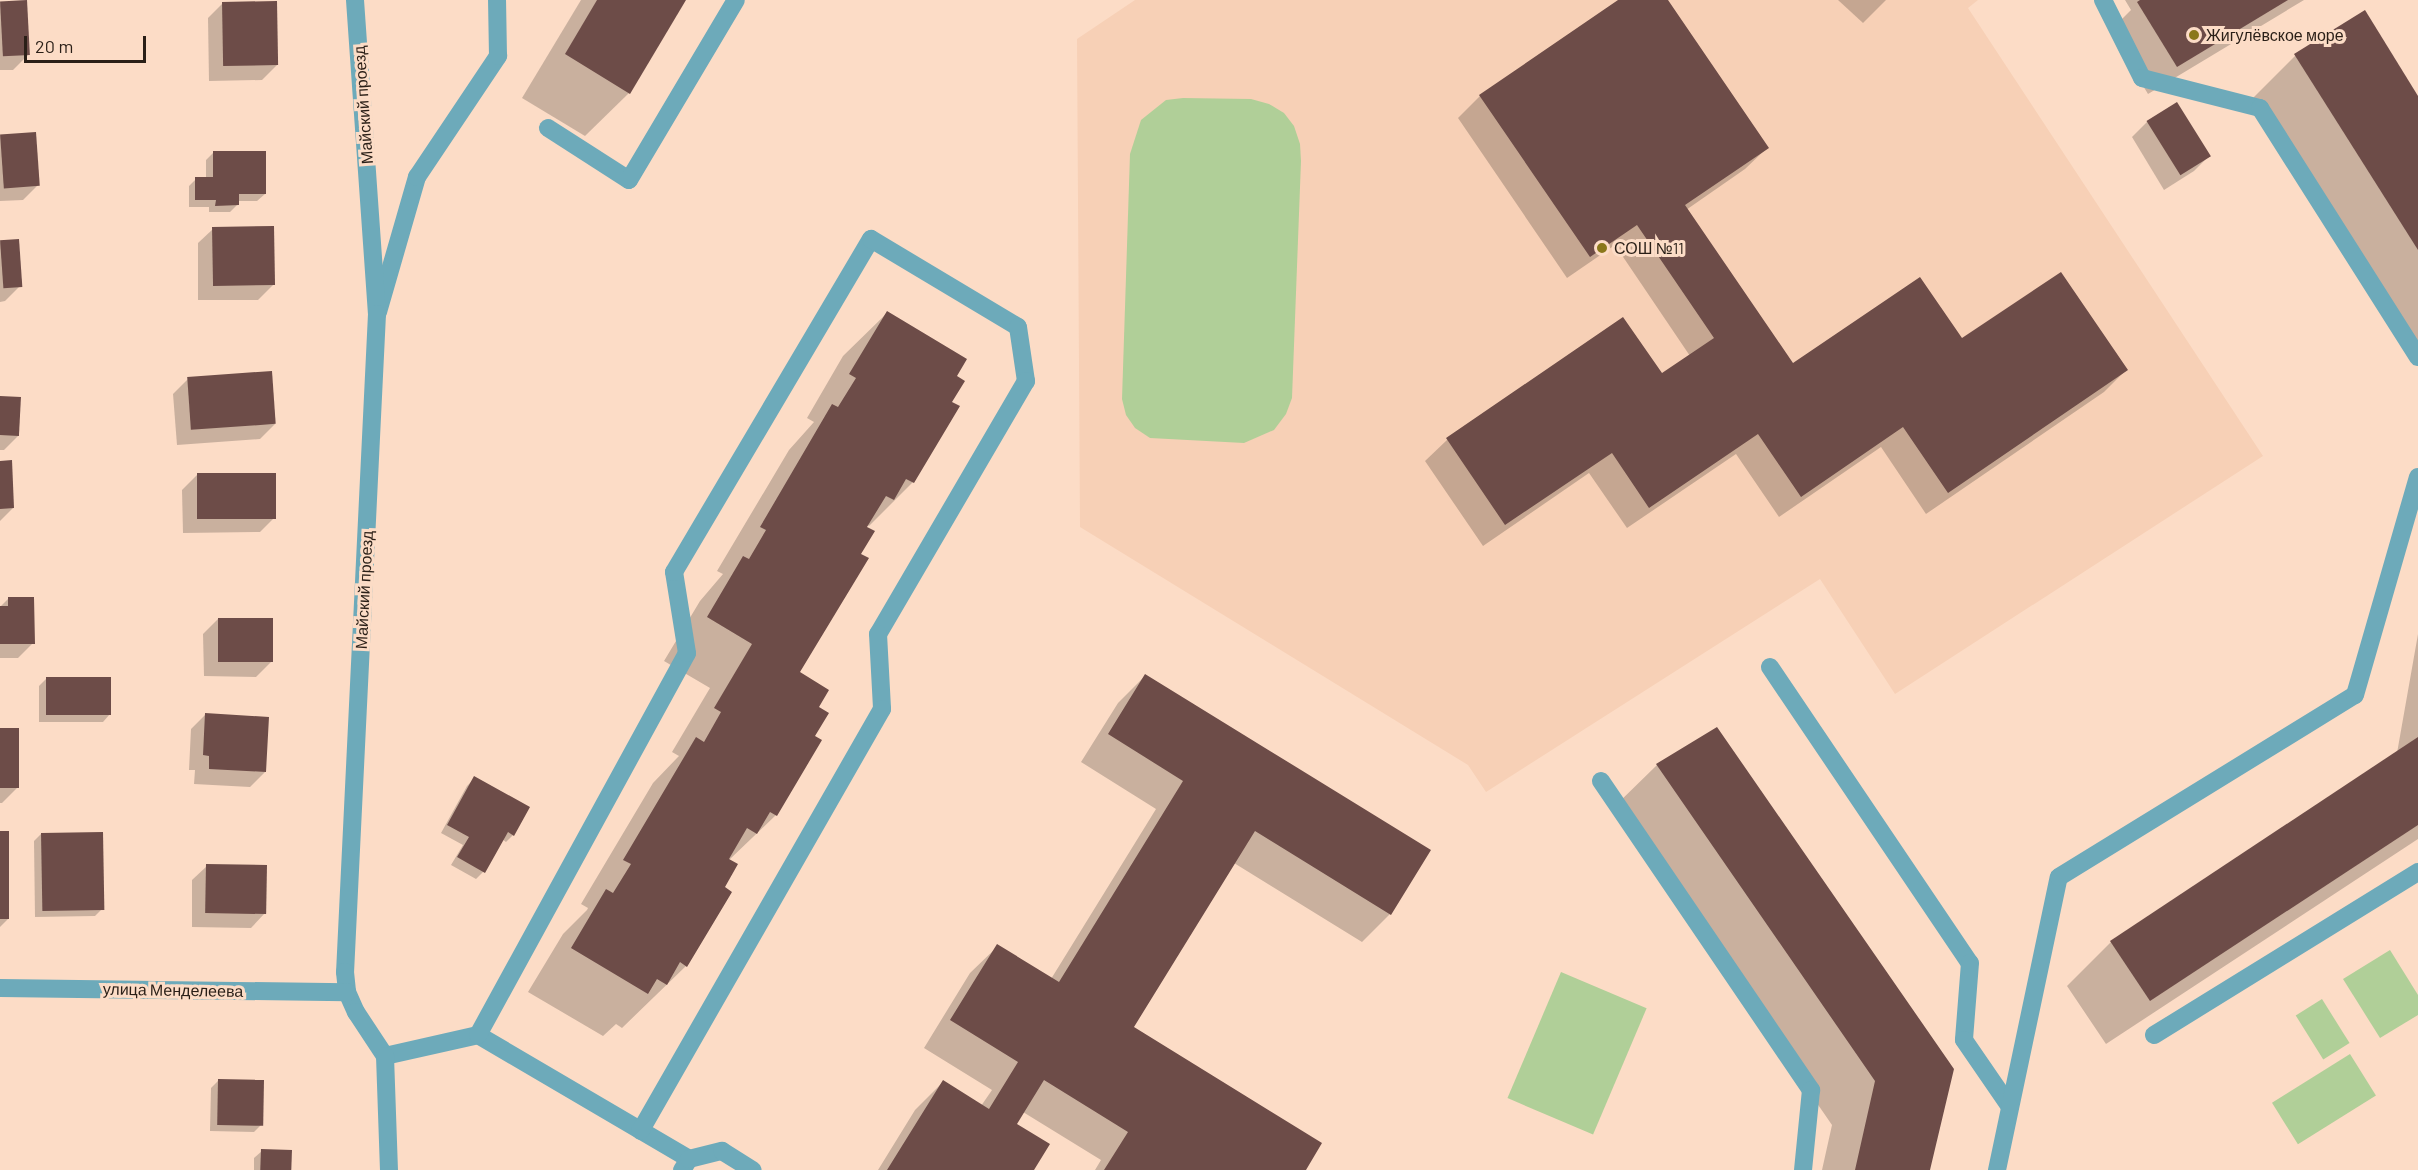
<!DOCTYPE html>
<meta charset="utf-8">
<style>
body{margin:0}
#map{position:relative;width:2418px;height:1170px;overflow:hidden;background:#fcdcc6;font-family:Barlow,sans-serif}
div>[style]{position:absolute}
.built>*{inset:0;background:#f7d0b6}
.green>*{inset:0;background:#b0cf98;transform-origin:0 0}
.shadow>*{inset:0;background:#0003}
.building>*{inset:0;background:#6d4c48;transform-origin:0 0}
.lane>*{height:18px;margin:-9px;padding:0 9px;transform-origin:9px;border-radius:9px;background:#6daaba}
.street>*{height:18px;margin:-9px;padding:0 9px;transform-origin:9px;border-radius:9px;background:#6daaba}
.dots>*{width:16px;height:16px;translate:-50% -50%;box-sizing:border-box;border:3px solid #fcdcc6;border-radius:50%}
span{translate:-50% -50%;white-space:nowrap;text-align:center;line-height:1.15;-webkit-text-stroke:6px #fcdcc6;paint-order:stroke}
.poi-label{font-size:16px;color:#2a1f17}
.left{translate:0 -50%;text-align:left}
.street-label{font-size:16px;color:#2a1f17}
.scale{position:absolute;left:24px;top:36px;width:122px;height:27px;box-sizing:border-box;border:3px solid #2a1f17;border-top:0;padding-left:8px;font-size:18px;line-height:21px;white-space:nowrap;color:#2a1f17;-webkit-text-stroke:4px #fcdcc6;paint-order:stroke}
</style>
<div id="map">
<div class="built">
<div style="clip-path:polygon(1135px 0,1978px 0,1968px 8px,2263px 456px,1895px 694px,1820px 579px,1486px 792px,1468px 765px,1080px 527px,1077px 39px)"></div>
</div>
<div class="green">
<div style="clip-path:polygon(1183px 98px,1251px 99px,1269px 104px,1284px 113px,1294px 126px,1300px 144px,1301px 161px,1292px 398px,1286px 414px,1274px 430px,1244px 443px,1150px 438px,1135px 428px,1126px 415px,1122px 399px,1130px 154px,1141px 120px,1166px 100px)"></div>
<div style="clip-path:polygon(2390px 950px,2418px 995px,2418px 1015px,2380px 1038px,2343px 979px)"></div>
<div style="left:1561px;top:972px;width:93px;height:137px;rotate:23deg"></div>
<div style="left:2322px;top:999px;width:52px;height:31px;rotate:58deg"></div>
<div style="left:2350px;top:1054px;width:49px;height:92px;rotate:58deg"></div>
</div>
<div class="shadow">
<div style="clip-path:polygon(581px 0,684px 0,629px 93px,585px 136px,522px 98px)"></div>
<div style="clip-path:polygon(1620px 0,1667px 0,1767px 148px,1745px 169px,1686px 210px,1792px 365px,1962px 340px,2126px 370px,2104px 392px,1926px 514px,1881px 447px,1779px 517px,1736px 454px,1627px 528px,1589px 473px,1483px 546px,1425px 461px,1447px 440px,1623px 320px,1661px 376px,1690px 356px,1615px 245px,1567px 278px,1458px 118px,1480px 96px)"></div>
<div style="clip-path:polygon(1838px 0,1886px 0,1863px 23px)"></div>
<div style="clip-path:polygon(2125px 0,2304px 0,2148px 94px,2110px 31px,2131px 10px)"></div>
<div style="clip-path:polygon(0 3px,28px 55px,13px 70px,0 70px)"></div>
<div style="clip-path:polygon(223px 3px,277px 65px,262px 80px,209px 81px,208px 18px)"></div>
<div style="clip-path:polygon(2295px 56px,2418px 99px,2418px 362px,2252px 99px)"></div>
<div style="clip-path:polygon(2147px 122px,2209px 156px,2194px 171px,2164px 190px,2132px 137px)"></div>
<div style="clip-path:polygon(0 135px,38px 185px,23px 200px,0 201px)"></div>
<div style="clip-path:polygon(213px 153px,265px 194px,257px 201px,237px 201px,237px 205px,230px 212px,209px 212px,209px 207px,189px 207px,189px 186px,196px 179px,206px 179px,206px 160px)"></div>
<div style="clip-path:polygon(213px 229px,273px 285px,258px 300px,198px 300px,198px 243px)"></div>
<div style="clip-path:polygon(0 241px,20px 286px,5px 301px,0 302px)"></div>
<div style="clip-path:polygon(887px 313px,955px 376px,950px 402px,958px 407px,913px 482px,869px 526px,867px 525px,859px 555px,798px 673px,817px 708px,813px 736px,776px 815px,729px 860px,723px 888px,686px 966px,622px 1028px,616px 1024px,603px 1036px,528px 992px,563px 934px,587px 910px,588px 908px,581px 904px,653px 783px,677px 758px,679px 756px,672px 752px,710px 688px,664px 661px,700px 601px,723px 574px,717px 571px,789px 450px,814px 422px,807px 418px,843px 356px)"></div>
<div style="clip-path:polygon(188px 379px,275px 424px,260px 439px,177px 445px,173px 394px)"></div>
<div style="clip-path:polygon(0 398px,19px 435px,4px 450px,0 450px)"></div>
<div style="clip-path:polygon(0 463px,13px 508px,0 521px)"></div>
<div style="clip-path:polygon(197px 475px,275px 517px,260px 532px,183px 533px,182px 490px)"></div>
<div style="clip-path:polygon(8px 599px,33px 643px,18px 658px,0 658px,0 607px)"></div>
<div style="clip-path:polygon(218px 619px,271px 662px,256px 677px,204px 676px,203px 634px)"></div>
<div style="clip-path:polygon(2418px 634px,2418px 839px,2106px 1044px,2067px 986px,2111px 942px,2397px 753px)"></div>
<div style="clip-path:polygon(1145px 676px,1390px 914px,1362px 942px,1234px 863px,1132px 1027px,1304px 1170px,1095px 1170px,1101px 1160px,1023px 1112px,1015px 1124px,1032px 1170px,878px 1170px,915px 1110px,943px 1082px,981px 1106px,992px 1090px,924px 1048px,970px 973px,998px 946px,1051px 979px,1156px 809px,1081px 762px,1118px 703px)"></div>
<div style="clip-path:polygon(46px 679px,110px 714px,103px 722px,39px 722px,39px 686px)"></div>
<div style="clip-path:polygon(206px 714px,265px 772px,250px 787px,194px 784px,195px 770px,189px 770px,191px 729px)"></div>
<div style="clip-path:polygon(0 729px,17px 788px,2px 803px,0 803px)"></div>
<div style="clip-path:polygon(1716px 729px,1929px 1170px,1822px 1170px,1832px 1125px,1613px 808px,1657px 765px)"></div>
<div style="clip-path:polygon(475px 778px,513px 835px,506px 842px,502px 839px,483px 872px,476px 879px,451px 865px,463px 845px,441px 833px,467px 786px)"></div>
<div style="clip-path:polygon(0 832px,9px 918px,0 927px)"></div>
<div style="clip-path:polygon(41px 834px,102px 909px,95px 916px,35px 917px,34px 841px)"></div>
<div style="clip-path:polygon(207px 866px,265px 913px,251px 928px,192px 927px,192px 880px)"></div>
<div style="clip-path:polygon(218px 1081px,261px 1125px,254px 1132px,210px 1131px,211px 1088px)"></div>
<div style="clip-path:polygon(262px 1151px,291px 1170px,254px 1170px,254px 1158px)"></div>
</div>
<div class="building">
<div style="left:27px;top:0;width:55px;height:27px;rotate:87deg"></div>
<div style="clip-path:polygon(597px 0,686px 0,630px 94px,565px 54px)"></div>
<div style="clip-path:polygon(1618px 0,1668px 0,1769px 148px,1685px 205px,1793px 363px,1920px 277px,1962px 338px,2061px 272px,2128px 370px,1948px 493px,1903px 427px,1801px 497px,1758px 434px,1649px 508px,1612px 453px,1505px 525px,1446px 438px,1623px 317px,1662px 373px,1714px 338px,1637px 225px,1590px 257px,1479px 95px)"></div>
<div style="clip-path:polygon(2140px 0,2288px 0,2177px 67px,2137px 2px)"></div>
<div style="left:277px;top:1px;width:64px;height:55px;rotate:89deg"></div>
<div style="clip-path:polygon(2365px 10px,2418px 96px,2418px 250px,2294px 54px)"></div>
<div style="left:2177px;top:102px;width:64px;height:36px;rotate:58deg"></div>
<div style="left:36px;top:132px;width:54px;height:36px;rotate:86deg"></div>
<div style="clip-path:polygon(213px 151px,266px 151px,266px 194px,239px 194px,239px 205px,215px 206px,216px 200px,195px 200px,195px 177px,213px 177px)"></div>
<div style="left:274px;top:226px;width:59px;height:62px;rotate:89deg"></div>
<div style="left:19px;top:239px;width:48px;height:19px;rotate:86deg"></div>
<div style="clip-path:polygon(887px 311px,967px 359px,957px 376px,965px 381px,952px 402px,960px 406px,914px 483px,906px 479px,894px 500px,886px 496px,867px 527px,875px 531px,861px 554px,869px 558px,800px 672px,829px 690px,819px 707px,829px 713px,815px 736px,822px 740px,777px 816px,770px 812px,757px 834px,747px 828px,729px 859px,738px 864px,725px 887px,732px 892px,687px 967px,680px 962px,667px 985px,657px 979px,648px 994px,571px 948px,606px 889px,613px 893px,631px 864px,623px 860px,696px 737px,704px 742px,721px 712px,714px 708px,752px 644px,707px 617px,743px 556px,749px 559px,766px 530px,760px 527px,832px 404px,838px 407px,856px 378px,849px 374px)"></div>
<div style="left:272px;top:371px;width:53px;height:85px;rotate:86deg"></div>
<div style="left:0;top:396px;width:21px;height:39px;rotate:3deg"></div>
<div style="clip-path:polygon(12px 460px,14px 508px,0 509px,0 461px)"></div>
<div style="left:197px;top:473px;width:79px;height:46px"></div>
<div style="clip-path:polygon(8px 597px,34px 597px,35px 644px,0 644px,0 606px,8px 606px)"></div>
<div style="left:218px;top:618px;width:55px;height:44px"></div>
<div style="clip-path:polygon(1145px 674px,1431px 850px,1391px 915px,1255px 831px,1134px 1027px,1322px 1143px,1306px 1170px,1104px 1170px,1128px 1132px,1044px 1080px,1017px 1124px,1050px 1144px,1034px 1170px,887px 1170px,943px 1080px,989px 1109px,1018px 1062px,950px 1020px,997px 944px,1059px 982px,1183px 781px,1108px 734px)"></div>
<div style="left:46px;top:677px;width:65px;height:38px"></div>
<div style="clip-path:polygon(205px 713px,269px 717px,266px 772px,209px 769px,209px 756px,203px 755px)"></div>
<div style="clip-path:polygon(1717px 727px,1954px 1069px,1930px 1170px,1855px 1170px,1875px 1081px,1656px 764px)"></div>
<div style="left:0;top:728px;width:19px;height:60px"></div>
<div style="clip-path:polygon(2418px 737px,2418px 825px,2150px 1001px,2110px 941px)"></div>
<div style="clip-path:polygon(474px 776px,530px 807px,514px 836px,508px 832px,485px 873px,457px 857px,469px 837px,447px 825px)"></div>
<div style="left:0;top:831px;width:9px;height:88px"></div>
<div style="left:103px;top:832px;width:78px;height:62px;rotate:89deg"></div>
<div style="left:206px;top:864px;width:61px;height:49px;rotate:1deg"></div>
<div style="left:218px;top:1079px;width:46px;height:46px;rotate:1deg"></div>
<div style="left:261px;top:1149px;width:31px;height:21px;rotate:2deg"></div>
</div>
<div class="lane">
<div style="left:2103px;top:0;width:87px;rotate:63.4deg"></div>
<div style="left:2142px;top:78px;width:122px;rotate:14.3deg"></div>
<div style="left:2260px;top:108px;width:295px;rotate:57.6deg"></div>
<div style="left:548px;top:128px;width:96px;rotate:32.7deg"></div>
<div style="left:629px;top:180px;width:209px;rotate:-59.3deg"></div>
<div style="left:378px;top:312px;width:141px;rotate:-73.9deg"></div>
<div style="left:417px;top:177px;width:146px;rotate:-56.2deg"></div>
<div style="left:498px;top:56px;width:56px;rotate:-91deg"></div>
<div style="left:1770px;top:667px;width:357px;rotate:56deg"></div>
<div style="left:1970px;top:963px;width:77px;rotate:94.5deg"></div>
<div style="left:1964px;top:1040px;width:81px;rotate:55.5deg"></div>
<div style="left:1601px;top:781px;width:374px;rotate:55.8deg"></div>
<div style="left:1811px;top:1090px;width:80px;rotate:95.7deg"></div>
<div style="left:478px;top:1035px;width:245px;rotate:30.4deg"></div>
<div style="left:689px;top:1159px;width:13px;rotate:122deg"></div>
<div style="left:2154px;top:1035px;width:310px;rotate:-31.7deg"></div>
<div style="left:385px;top:1056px;width:95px;rotate:-12.7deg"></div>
<div style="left:478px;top:1035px;width:435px;rotate:-61.3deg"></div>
<div style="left:687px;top:653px;width:82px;rotate:-99.1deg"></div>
<div style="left:674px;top:572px;width:387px;rotate:-59.4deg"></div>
<div style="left:871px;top:239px;width:171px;rotate:30.9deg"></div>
<div style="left:1018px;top:327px;width:55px;rotate:81.6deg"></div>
<div style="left:1026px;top:381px;width:293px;rotate:120.3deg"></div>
<div style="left:878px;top:634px;width:75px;rotate:86.9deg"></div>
<div style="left:882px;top:709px;width:486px;rotate:119.8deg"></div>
<div style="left:689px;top:1159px;width:34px;rotate:-14deg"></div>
<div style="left:722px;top:1151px;width:36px;rotate:32deg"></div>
<div style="left:1997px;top:1170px;width:299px;rotate:-78.1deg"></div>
<div style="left:2059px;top:877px;width:347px;rotate:-31.6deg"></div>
<div style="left:2355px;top:695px;width:227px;rotate:-73.9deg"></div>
</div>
<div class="street">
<div style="left:355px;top:0;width:315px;rotate:86deg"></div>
<div style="left:377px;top:314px;width:659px;rotate:92.78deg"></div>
<div style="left:345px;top:972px;width:20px;rotate:84deg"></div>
<div style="left:347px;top:992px;width:22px;rotate:66deg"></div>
<div style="left:356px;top:1012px;width:53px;rotate:56.6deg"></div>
<div style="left:385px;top:1056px;width:114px;rotate:88deg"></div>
<div style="left:0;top:988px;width:347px;rotate:0.7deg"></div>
</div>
<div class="dots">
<div style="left:2194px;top:35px;background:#8a771b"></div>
<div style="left:1602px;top:248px;background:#8a771b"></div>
</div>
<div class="poi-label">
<span class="left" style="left:2206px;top:35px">Жигулёвское море</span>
<span class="left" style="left:1614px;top:248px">СОШ №11</span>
</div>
<div class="street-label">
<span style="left:363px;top:105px;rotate:-94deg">Майский проезд</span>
<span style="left:364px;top:590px;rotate:-87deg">Майский проезд</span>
<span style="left:173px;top:990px;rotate:1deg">улица Менделеева</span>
</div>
<div class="scale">20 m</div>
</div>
